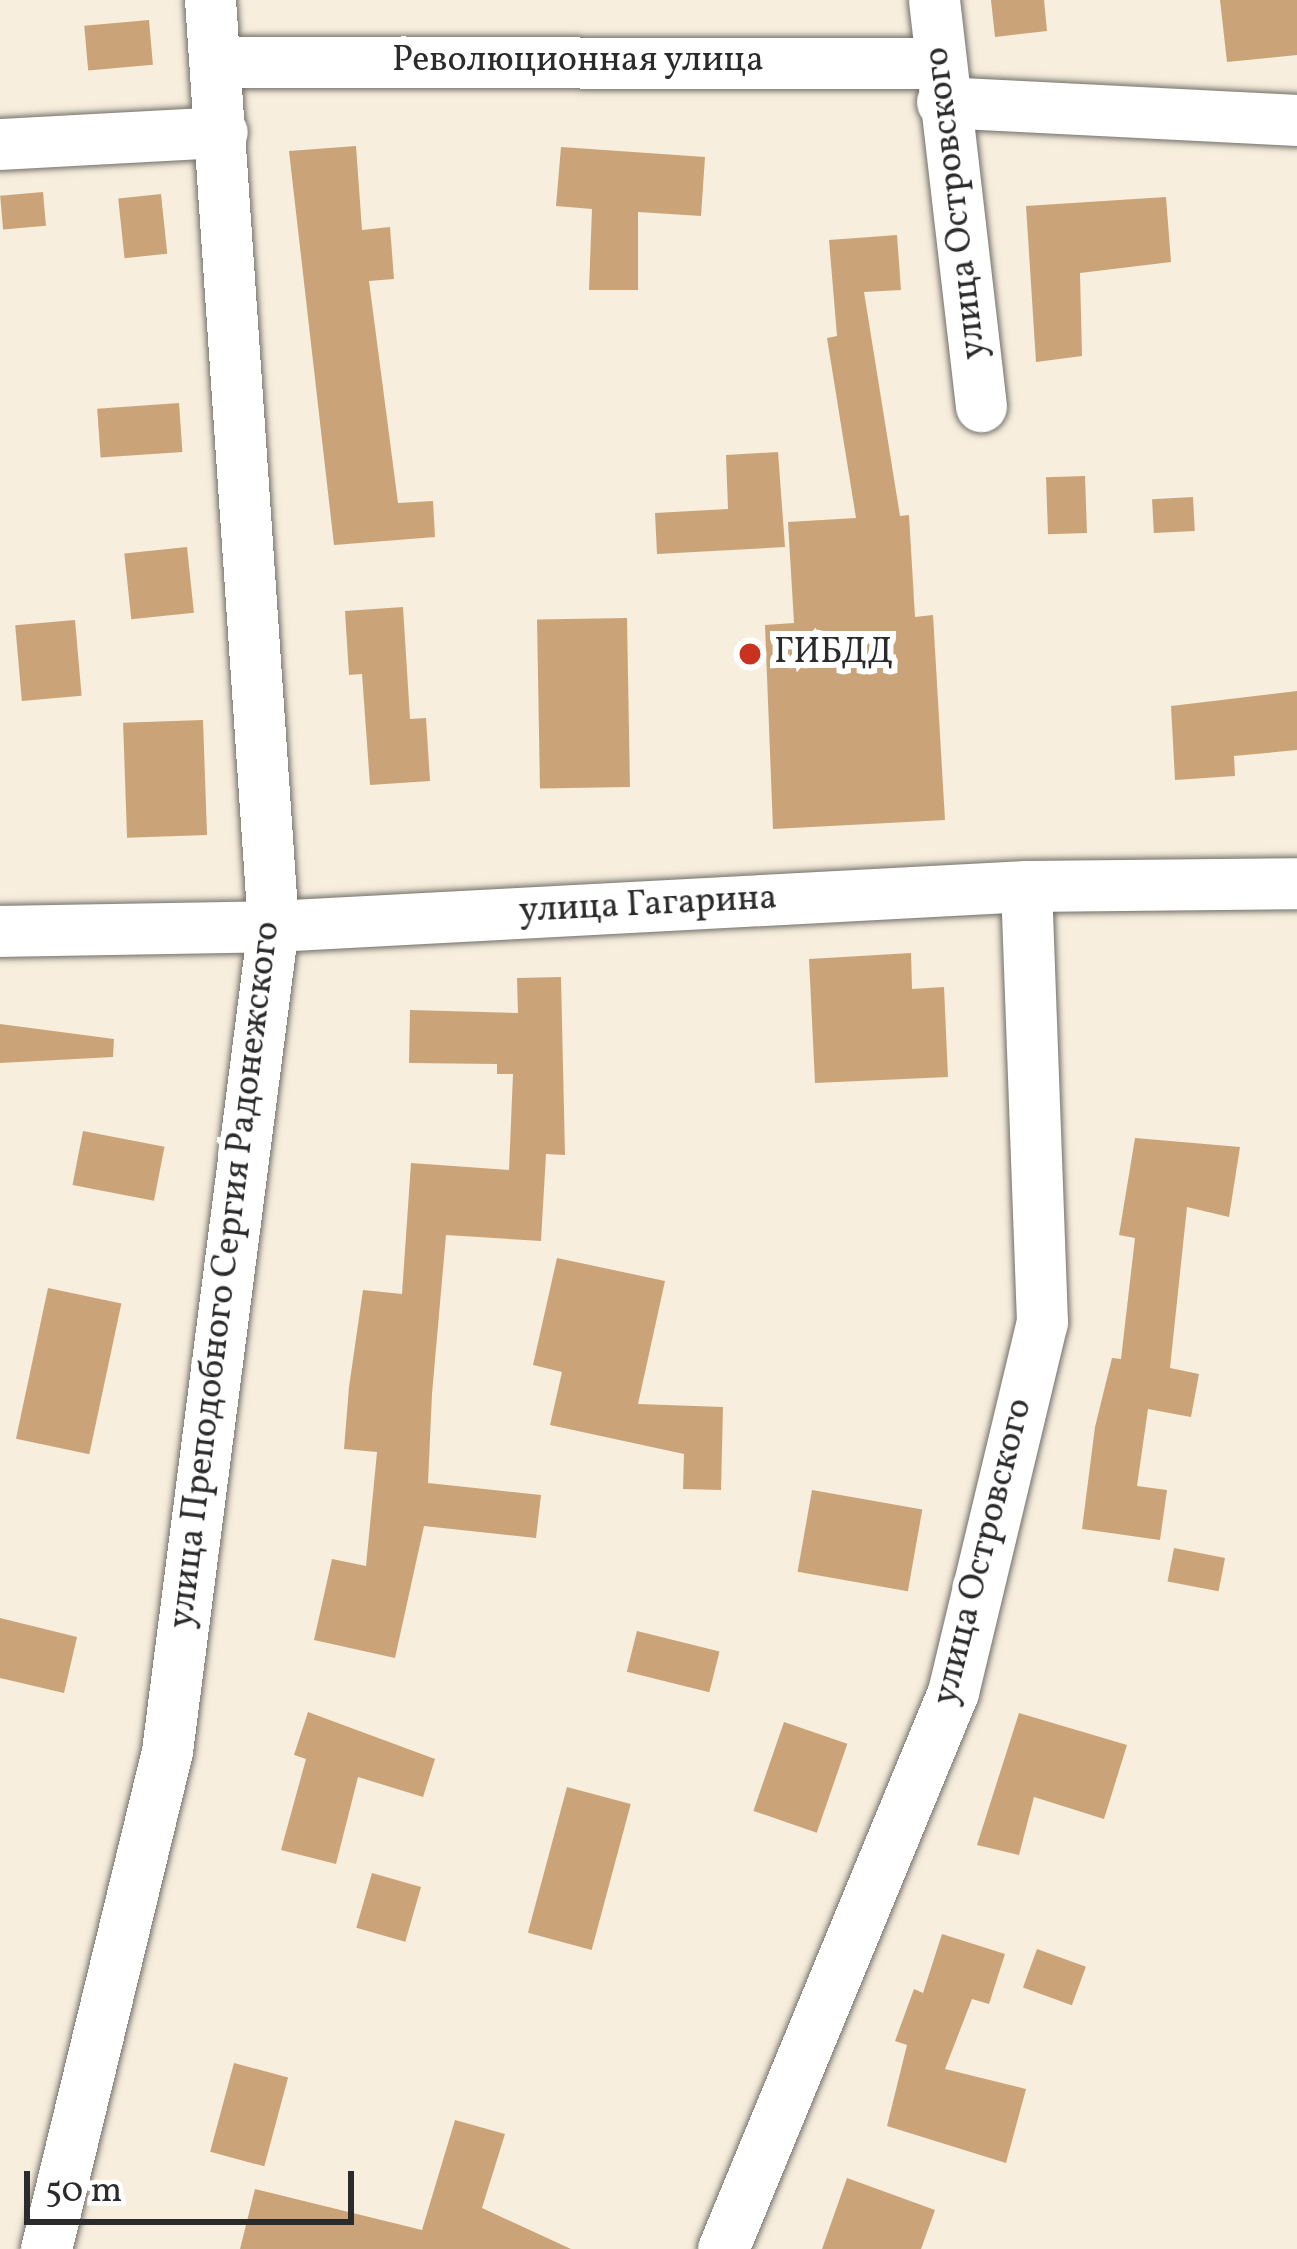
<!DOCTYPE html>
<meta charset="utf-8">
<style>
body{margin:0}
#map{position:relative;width:1297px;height:2249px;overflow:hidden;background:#f7eedd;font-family:Vollkorn,serif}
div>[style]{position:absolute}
.building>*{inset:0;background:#caa478;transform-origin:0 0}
.roads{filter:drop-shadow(0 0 3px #726f69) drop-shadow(0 0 3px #726f69)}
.minor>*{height:51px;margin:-25.5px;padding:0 25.5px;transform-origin:25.5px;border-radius:25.5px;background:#fff}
.dots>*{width:33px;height:33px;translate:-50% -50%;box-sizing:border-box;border:6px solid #fff;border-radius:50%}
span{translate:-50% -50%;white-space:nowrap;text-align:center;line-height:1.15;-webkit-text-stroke:12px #fff;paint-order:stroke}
.street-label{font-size:36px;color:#2b2b2b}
.poi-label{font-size:36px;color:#2b2b2b}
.left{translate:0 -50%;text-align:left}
.scale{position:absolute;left:24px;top:2171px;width:330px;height:54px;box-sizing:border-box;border:6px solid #2b2b2b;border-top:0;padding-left:15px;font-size:36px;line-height:42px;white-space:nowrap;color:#2b2b2b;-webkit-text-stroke:9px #fff;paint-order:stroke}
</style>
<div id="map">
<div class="building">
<div style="clip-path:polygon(991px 0,1044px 0,1047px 31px,995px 37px)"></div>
<div style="clip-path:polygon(1220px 0,1297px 0,1297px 55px,1227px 62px)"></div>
<div style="left:149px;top:20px;width:45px;height:65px;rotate:85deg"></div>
<div style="clip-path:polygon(356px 146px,362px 230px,390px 227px,394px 279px,369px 281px,398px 503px,433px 501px,435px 537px,334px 545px,289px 151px)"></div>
<div style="clip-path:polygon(561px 147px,705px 157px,701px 216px,638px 212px,638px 290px,589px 290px,592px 209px,556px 206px)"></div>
<div style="left:43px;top:192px;width:34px;height:43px;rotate:85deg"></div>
<div style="left:161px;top:194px;width:60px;height:43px;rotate:84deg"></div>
<div style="clip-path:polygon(1166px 197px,1171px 262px,1080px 273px,1082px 356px,1036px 362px,1026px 206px)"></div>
<div style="clip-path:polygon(897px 235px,901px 290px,864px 292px,900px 516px,909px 515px,915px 617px,933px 615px,945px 820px,773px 829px,765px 625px,794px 623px,788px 522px,856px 518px,827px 338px,837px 336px,829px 240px)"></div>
<div style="left:179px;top:403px;width:49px;height:82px;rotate:86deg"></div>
<div style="clip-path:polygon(778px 452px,785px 547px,657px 554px,655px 513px,728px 509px,726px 455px)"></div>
<div style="left:1085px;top:476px;width:57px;height:39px;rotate:88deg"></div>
<div style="left:1193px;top:497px;width:34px;height:41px;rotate:87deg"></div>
<div style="left:187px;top:547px;width:66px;height:63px;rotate:84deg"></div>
<div style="clip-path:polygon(403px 607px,410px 719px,426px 718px,430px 781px,370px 785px,362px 674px,349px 675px,345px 611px)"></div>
<div style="left:627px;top:618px;width:169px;height:90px;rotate:89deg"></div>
<div style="left:75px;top:620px;width:76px;height:60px;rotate:85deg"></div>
<div style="clip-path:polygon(1297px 691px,1297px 750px,1234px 756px,1235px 776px,1175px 780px,1171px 706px)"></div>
<div style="left:203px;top:720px;width:115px;height:80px;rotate:88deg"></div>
<div style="clip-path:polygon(911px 953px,912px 989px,944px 987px,948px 1077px,815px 1083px,809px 959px)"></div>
<div style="clip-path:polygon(561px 977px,565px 1155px,546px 1154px,541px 1241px,446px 1235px,432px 1394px,428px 1483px,541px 1495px,536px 1538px,424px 1526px,395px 1658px,314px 1640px,332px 1559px,366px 1566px,377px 1452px,344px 1449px,349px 1387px,363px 1290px,402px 1294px,411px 1163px,509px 1170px,513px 1074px,497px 1074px,497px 1064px,409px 1063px,410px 1010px,518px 1013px,517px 978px)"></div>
<div style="clip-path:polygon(0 1024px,114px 1039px,113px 1057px,0 1063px)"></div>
<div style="left:83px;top:1131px;width:83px;height:55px;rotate:11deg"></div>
<div style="clip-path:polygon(1135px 1138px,1240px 1147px,1229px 1217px,1187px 1207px,1170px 1368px,1199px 1374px,1191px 1417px,1148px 1409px,1137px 1486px,1167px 1490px,1160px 1540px,1082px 1529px,1095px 1427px,1112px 1358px,1121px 1359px,1135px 1238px,1119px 1235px)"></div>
<div style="clip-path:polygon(557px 1258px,665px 1281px,638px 1404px,723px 1407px,721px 1490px,683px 1489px,684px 1454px,550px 1425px,562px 1372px,533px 1365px)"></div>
<div style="left:48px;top:1288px;width:75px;height:154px;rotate:12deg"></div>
<div style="left:812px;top:1490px;width:112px;height:83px;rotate:10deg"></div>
<div style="left:1174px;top:1548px;width:52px;height:34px;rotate:11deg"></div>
<div style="clip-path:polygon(0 1618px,77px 1637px,64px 1693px,0 1678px)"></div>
<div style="left:637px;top:1631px;width:85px;height:42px;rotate:14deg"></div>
<div style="clip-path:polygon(308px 1712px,435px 1759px,423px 1797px,358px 1777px,336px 1864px,281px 1850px,306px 1759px,294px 1755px)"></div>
<div style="clip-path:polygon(1019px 1713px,1127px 1745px,1104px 1819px,1034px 1797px,1019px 1855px,977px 1845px)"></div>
<div style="left:784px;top:1722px;width:67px;height:94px;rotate:19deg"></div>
<div style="left:567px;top:1787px;width:66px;height:151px;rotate:15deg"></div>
<div style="left:372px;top:1873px;width:51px;height:57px;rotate:16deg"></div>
<div style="clip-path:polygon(942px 1934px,1005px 1954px,989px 2004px,972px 1999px,945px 2069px,1026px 2089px,1006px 2163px,887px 2126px,907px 2045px,895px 2041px,914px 1989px,923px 1993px)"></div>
<div style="left:1037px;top:1949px;width:52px;height:41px;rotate:20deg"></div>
<div style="left:234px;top:2063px;width:56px;height:92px;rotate:15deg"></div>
<div style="clip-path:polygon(455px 2120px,505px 2134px,482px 2208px,571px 2249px,240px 2249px,255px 2189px,422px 2230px)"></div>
<div style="clip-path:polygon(847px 2178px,935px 2210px,921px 2249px,822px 2249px)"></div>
</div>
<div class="roads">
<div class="minor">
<div style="left:934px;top:0;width:409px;rotate:83.4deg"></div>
<div style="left:216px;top:62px;width:723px;rotate:0.08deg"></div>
<div style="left:942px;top:102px;width:355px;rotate:2.9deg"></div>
<div style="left:0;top:144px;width:222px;rotate:-3.1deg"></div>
<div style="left:0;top:931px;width:273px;rotate:-1deg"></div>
<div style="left:273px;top:926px;width:754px;rotate:-3.04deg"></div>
<div style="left:1026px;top:886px;width:271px;rotate:-0.6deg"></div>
<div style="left:46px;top:2249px;width:512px;rotate:-76.34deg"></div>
<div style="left:167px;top:1751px;width:832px;rotate:-82.68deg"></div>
<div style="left:273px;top:926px;width:928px;rotate:-93.89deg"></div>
<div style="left:723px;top:2249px;width:603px;rotate:-67.56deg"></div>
<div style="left:953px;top:1692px;width:381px;rotate:-76.5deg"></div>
<div style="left:1042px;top:1322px;width:436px;rotate:-92.1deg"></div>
</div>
</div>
<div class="dots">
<div style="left:750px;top:654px;background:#c8321e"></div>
</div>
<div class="street-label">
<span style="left:578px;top:62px">Революционная улица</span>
<span style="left:957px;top:203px;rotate:-97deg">улица Островского</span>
<span style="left:648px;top:906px;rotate:-3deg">улица Гагарина</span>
<span style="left:226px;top:1275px;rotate:-83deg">улица Преподобного Сергия Радонежского</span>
<span style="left:984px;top:1552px;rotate:-76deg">улица Островского</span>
</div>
<div class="poi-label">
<span class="left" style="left:774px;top:654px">ГИБДД</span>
</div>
<div class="scale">50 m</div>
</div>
